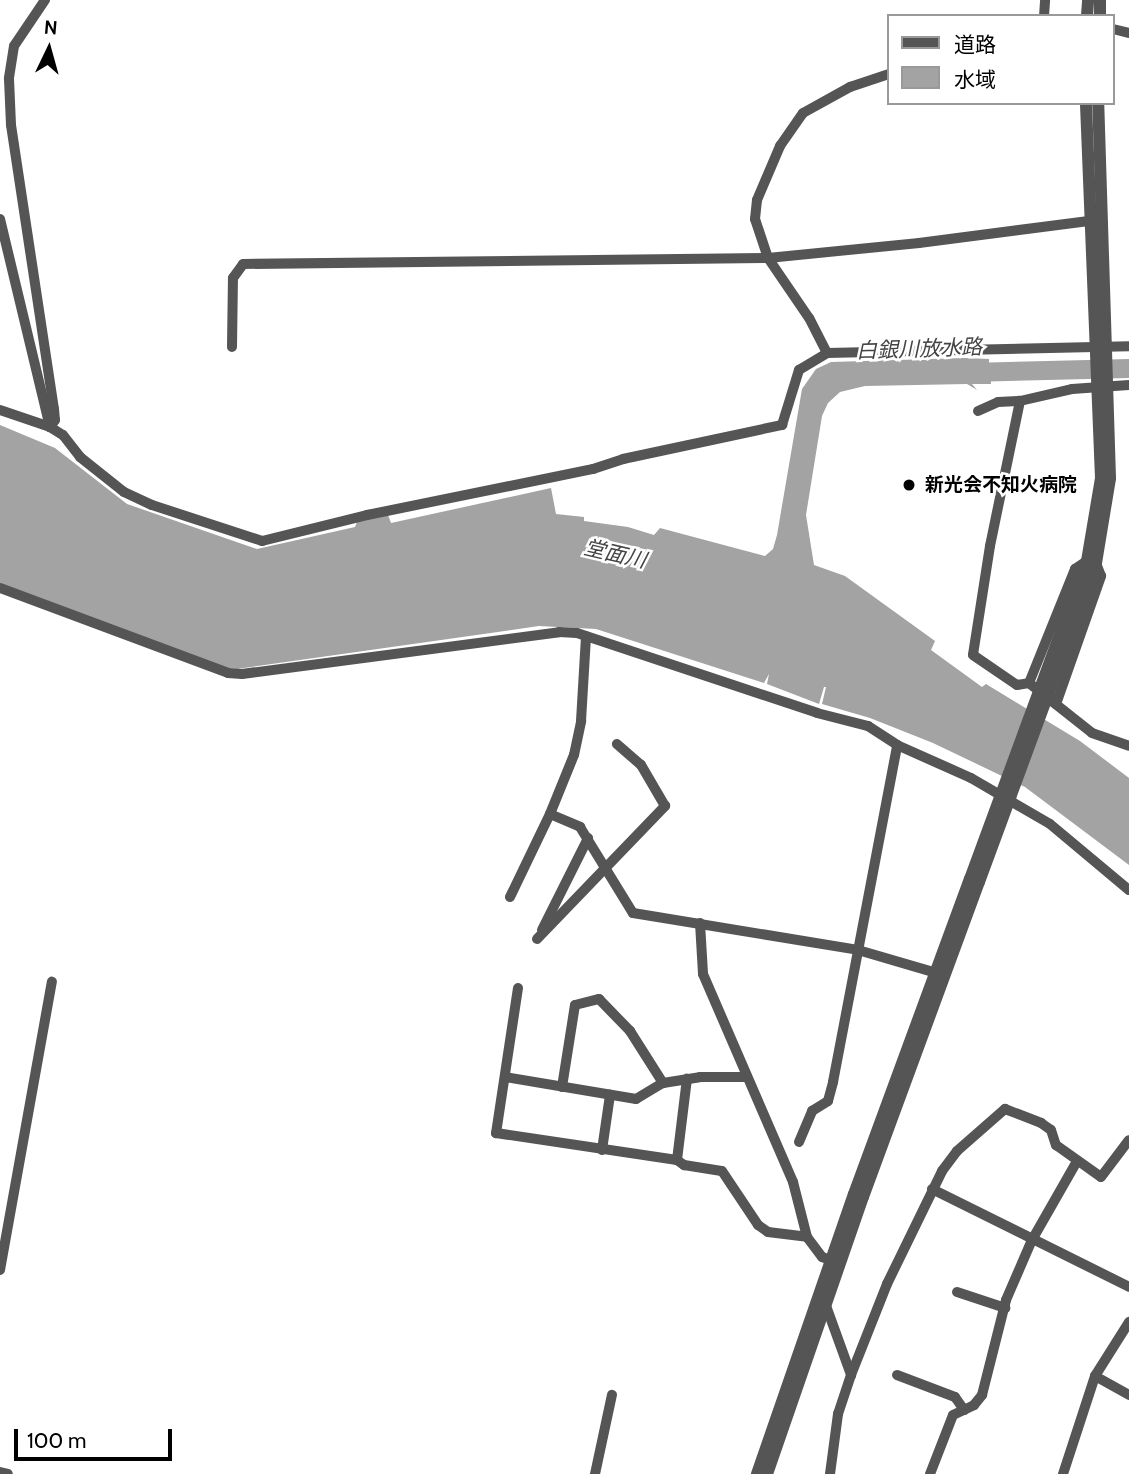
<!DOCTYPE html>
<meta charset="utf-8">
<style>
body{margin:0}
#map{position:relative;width:1129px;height:1474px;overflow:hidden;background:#fff;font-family:Cabin,"Noto Sans JP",sans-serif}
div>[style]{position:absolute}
.water>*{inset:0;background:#a3a3a3}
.river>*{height:19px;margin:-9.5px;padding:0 9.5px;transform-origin:9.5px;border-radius:9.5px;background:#a3a3a3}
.minor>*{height:10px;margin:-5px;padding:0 5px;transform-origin:5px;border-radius:5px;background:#555}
.tertiary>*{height:12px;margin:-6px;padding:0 6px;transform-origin:6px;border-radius:6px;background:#555}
.tertiary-bridge>*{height:12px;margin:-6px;padding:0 6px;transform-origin:6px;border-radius:6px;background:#555}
.dots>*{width:19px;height:19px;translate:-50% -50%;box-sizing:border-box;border:4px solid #fff;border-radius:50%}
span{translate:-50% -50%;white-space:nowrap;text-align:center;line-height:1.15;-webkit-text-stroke:5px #fff;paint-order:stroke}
.poi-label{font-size:19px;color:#000;font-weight:700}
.left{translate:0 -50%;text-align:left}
.water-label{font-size:21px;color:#444;font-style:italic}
.legend{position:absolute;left:887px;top:14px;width:228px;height:91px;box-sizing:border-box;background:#fff;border:2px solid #999;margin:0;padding:9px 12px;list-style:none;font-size:21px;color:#000}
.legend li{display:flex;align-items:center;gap:14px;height:35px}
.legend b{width:35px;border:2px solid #999}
.north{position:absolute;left:14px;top:14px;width:70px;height:70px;-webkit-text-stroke:5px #fff;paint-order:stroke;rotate:5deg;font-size:19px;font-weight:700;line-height:28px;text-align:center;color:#000}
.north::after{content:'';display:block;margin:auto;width:24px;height:32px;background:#000;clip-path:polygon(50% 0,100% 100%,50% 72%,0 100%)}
.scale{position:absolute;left:14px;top:1429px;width:158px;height:32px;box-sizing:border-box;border:4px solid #000;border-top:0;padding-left:9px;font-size:21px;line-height:24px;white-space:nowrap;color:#000;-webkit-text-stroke:5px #fff;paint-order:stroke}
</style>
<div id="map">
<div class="water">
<div style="clip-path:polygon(964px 358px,989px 359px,989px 366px,996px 366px,995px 379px,991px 379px,991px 384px,972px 384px,977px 390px,967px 384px,865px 386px,840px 392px,828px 403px,822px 416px,806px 515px,814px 565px,845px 576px,935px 641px,931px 650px,982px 687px,986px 684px,1080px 741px,1129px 778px,1129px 865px,1025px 787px,933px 743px,870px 718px,822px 704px,826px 687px,824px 687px,819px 704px,767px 684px,769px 674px,764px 683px,596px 629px,539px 626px,237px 669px,228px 668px,0 584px,0 425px,55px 448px,127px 504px,257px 549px,355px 527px,357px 522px,388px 515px,391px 523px,551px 488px,556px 514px,584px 517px,584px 521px,628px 527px,654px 535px,660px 528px,765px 556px,773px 549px,777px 535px,802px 389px,816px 369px,831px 362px)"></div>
</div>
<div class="river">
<div style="left:969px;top:372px;width:160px;rotate:-1.4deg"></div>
</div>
<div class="minor">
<div style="left:45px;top:0;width:55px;rotate:124deg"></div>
<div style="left:14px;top:46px;width:33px;rotate:99deg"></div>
<div style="left:9px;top:79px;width:46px;rotate:87.5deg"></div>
<div style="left:11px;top:125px;width:287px;rotate:81.4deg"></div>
<div style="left:54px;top:409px;width:11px;rotate:85deg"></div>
<div style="left:55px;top:420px;width:9px;rotate:126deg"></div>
<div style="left:1044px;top:16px;width:16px;rotate:-86deg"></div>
<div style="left:1113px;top:29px;width:16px;rotate:14deg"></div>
<div style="left:0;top:219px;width:214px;rotate:76.5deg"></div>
<div style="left:232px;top:347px;width:69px;rotate:-89.2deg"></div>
<div style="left:233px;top:278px;width:17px;rotate:-54deg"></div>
<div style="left:243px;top:264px;width:525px;rotate:-0.65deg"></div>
<div style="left:768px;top:258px;width:152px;rotate:-5.7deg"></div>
<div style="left:919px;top:243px;width:179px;rotate:-7.4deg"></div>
<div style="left:827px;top:353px;width:39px;rotate:-117deg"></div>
<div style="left:809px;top:318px;width:73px;rotate:-124.3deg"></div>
<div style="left:768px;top:258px;width:41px;rotate:-108.4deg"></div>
<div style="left:755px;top:219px;width:19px;rotate:-84deg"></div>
<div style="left:757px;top:200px;width:59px;rotate:-66.9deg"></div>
<div style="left:780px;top:146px;width:40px;rotate:-55.1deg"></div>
<div style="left:803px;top:113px;width:54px;rotate:-29deg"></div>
<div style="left:850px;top:87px;width:41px;rotate:-18.4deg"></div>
<div style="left:1020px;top:401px;width:148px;rotate:101.7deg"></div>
<div style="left:990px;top:546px;width:110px;rotate:98.9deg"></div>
<div style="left:973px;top:655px;width:53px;rotate:34.3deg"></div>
<div style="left:1017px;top:685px;width:12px;rotate:-9deg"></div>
<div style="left:1029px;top:683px;width:80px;rotate:38.4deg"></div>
<div style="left:1092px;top:733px;width:39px;rotate:19deg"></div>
<div style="left:0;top:410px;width:53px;rotate:18.8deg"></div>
<div style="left:50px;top:427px;width:15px;rotate:32deg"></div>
<div style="left:63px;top:435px;width:28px;rotate:52deg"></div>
<div style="left:80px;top:457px;width:56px;rotate:38.5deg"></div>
<div style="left:124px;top:492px;width:31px;rotate:25deg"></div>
<div style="left:152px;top:505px;width:116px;rotate:18.1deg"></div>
<div style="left:262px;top:541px;width:108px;rotate:-13.9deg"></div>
<div style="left:367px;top:515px;width:231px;rotate:-11.5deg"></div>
<div style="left:593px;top:469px;width:32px;rotate:-18deg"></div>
<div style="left:623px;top:459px;width:163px;rotate:-12.1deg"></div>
<div style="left:782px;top:425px;width:58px;rotate:-72.8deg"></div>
<div style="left:799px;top:370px;width:33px;rotate:-31deg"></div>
<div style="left:827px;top:353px;width:302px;rotate:-1.3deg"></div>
<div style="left:978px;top:411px;width:22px;rotate:-24deg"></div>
<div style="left:998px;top:402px;width:22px;rotate:-3deg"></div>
<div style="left:1020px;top:401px;width:53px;rotate:-13deg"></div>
<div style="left:1072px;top:389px;width:57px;rotate:-4deg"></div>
<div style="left:0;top:588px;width:243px;rotate:20.4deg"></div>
<div style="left:228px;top:673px;width:14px;rotate:4deg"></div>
<div style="left:242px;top:674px;width:320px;rotate:-7.5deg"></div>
<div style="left:559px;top:632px;width:18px;rotate:3deg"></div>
<div style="left:577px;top:633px;width:253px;rotate:18.4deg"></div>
<div style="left:817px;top:713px;width:53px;rotate:14.3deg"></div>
<div style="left:868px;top:726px;width:35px;rotate:33deg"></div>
<div style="left:897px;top:745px;width:81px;rotate:24deg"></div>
<div style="left:971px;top:778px;width:91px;rotate:30.2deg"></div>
<div style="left:1050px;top:824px;width:103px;rotate:39.9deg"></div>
<div style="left:1029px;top:683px;width:123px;rotate:-68deg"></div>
<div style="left:1075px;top:569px;width:14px;rotate:-34deg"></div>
<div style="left:1056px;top:704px;width:136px;rotate:-70.6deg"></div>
<div style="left:1101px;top:576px;width:14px;rotate:-111deg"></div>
<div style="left:550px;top:814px;width:33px;rotate:23deg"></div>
<div style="left:580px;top:827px;width:101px;rotate:58.4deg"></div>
<div style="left:633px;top:913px;width:228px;rotate:9.3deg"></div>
<div style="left:858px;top:950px;width:85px;rotate:16.3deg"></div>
<div style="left:510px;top:897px;width:92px;rotate:-64.3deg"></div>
<div style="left:550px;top:814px;width:64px;rotate:-67.9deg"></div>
<div style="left:574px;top:755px;width:35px;rotate:-78deg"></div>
<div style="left:581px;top:721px;width:85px;rotate:-86.6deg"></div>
<div style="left:700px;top:923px;width:51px;rotate:86.6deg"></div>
<div style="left:703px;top:974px;width:227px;rotate:66.6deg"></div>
<div style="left:793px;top:1182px;width:57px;rotate:75.7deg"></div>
<div style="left:807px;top:1237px;width:25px;rotate:53deg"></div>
<div style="left:822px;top:1257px;width:15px;rotate:20deg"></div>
<div style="left:542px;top:930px;width:103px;rotate:-63.4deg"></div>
<div style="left:537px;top:939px;width:185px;rotate:-46.1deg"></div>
<div style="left:665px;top:806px;width:48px;rotate:-120.3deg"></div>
<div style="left:641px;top:765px;width:32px;rotate:-139deg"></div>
<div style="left:518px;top:988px;width:147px;rotate:98.6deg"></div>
<div style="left:496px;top:1133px;width:183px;rotate:8.5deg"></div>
<div style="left:677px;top:1160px;width:9px;rotate:36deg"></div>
<div style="left:684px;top:1165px;width:38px;rotate:9deg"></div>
<div style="left:722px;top:1171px;width:65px;rotate:56.3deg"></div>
<div style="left:758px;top:1225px;width:12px;rotate:35deg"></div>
<div style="left:768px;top:1232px;width:39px;rotate:7deg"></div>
<div style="left:505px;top:1077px;width:133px;rotate:9.5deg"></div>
<div style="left:636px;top:1099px;width:31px;rotate:-31deg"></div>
<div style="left:663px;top:1083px;width:37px;rotate:-9deg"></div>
<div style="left:700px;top:1077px;width:47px"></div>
<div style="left:562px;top:1087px;width:83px;rotate:-81deg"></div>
<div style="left:575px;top:1005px;width:25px;rotate:-14deg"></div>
<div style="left:599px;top:999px;width:45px;rotate:45.9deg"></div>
<div style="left:630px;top:1031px;width:62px;rotate:57.6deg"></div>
<div style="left:799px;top:1142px;width:34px;rotate:-67deg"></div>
<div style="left:812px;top:1111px;width:19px;rotate:-32deg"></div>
<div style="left:828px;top:1101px;width:20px;rotate:-75deg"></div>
<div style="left:833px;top:1082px;width:343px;rotate:-79.2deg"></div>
<div style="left:602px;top:1150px;width:56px;rotate:-81.7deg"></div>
<div style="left:677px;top:1160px;width:82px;rotate:-83deg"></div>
<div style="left:932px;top:1189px;width:220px;rotate:26.4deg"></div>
<div style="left:0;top:1270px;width:293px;rotate:-79.8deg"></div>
<div style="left:957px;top:1292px;width:51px;rotate:18.4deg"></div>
<div style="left:825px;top:1303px;width:77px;rotate:70.1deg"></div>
<div style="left:897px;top:1375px;width:62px;rotate:20.8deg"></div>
<div style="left:955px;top:1397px;width:16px;rotate:55deg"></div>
<div style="left:1095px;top:1376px;width:39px;rotate:29deg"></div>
<div style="left:0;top:1472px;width:8px;rotate:14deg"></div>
<div style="left:595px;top:1474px;width:81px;rotate:-77.9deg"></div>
<div style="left:830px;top:1474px;width:61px;rotate:-82.4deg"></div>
<div style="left:838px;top:1414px;width:41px;rotate:-71.6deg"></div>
<div style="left:851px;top:1375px;width:98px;rotate:-68.4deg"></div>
<div style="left:887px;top:1284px;width:126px;rotate:-64deg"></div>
<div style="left:942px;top:1171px;width:25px;rotate:-53deg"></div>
<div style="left:957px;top:1151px;width:64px;rotate:-41.2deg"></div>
<div style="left:1005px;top:1109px;width:39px;rotate:21deg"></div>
<div style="left:1041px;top:1123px;width:12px;rotate:35deg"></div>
<div style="left:1051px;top:1130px;width:16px;rotate:72deg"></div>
<div style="left:1056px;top:1145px;width:55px;rotate:35.4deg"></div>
<div style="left:1101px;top:1177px;width:46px;rotate:-52.9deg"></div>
<div style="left:930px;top:1474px;width:63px;rotate:-68.7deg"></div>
<div style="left:953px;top:1415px;width:23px;rotate:-25deg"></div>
<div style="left:974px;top:1405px;width:13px;rotate:-51deg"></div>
<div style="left:982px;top:1395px;width:98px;rotate:-75.8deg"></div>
<div style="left:1006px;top:1300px;width:65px;rotate:-66.6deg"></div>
<div style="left:1032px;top:1240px;width:91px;rotate:-60.3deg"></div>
<div style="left:1063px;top:1474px;width:103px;rotate:-71.9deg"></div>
<div style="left:1095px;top:1376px;width:64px;rotate:-57.8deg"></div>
</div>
<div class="tertiary">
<div style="left:1087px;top:16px;width:16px;rotate:-86deg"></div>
<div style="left:1100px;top:16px;width:16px;rotate:-90deg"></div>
<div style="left:1064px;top:624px;width:67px;rotate:-69.9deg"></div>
<div style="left:1087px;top:561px;width:84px;rotate:-80.4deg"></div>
<div style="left:1101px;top:478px;width:375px;rotate:-92.3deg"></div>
<div style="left:1073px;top:627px;width:68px;rotate:-70.2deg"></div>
<div style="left:1096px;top:563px;width:86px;rotate:-80.6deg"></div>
<div style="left:1110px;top:478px;width:375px;rotate:-91.8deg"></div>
<div style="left:757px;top:1474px;width:296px;rotate:-70.9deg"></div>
<div style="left:854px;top:1194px;width:336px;rotate:-69.8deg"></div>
<div style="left:767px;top:1474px;width:293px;rotate:-70.9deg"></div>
<div style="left:863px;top:1197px;width:336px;rotate:-69.8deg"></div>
</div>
<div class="tertiary-bridge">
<div style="left:970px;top:879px;width:272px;rotate:-69.8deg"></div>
<div style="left:979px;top:882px;width:272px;rotate:-69.8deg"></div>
</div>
<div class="dots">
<div style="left:909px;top:485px;background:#000"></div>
</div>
<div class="poi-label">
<span class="left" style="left:925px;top:485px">新光会不知火病院</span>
</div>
<div class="water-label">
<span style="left:919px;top:349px;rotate:-2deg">白銀川放水路</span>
<span style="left:615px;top:554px;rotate:13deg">堂面川</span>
</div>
<ul class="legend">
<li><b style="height:9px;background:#555"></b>道路</li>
<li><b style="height:19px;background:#a3a3a3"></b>水域</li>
</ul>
<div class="north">N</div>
<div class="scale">100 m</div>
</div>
